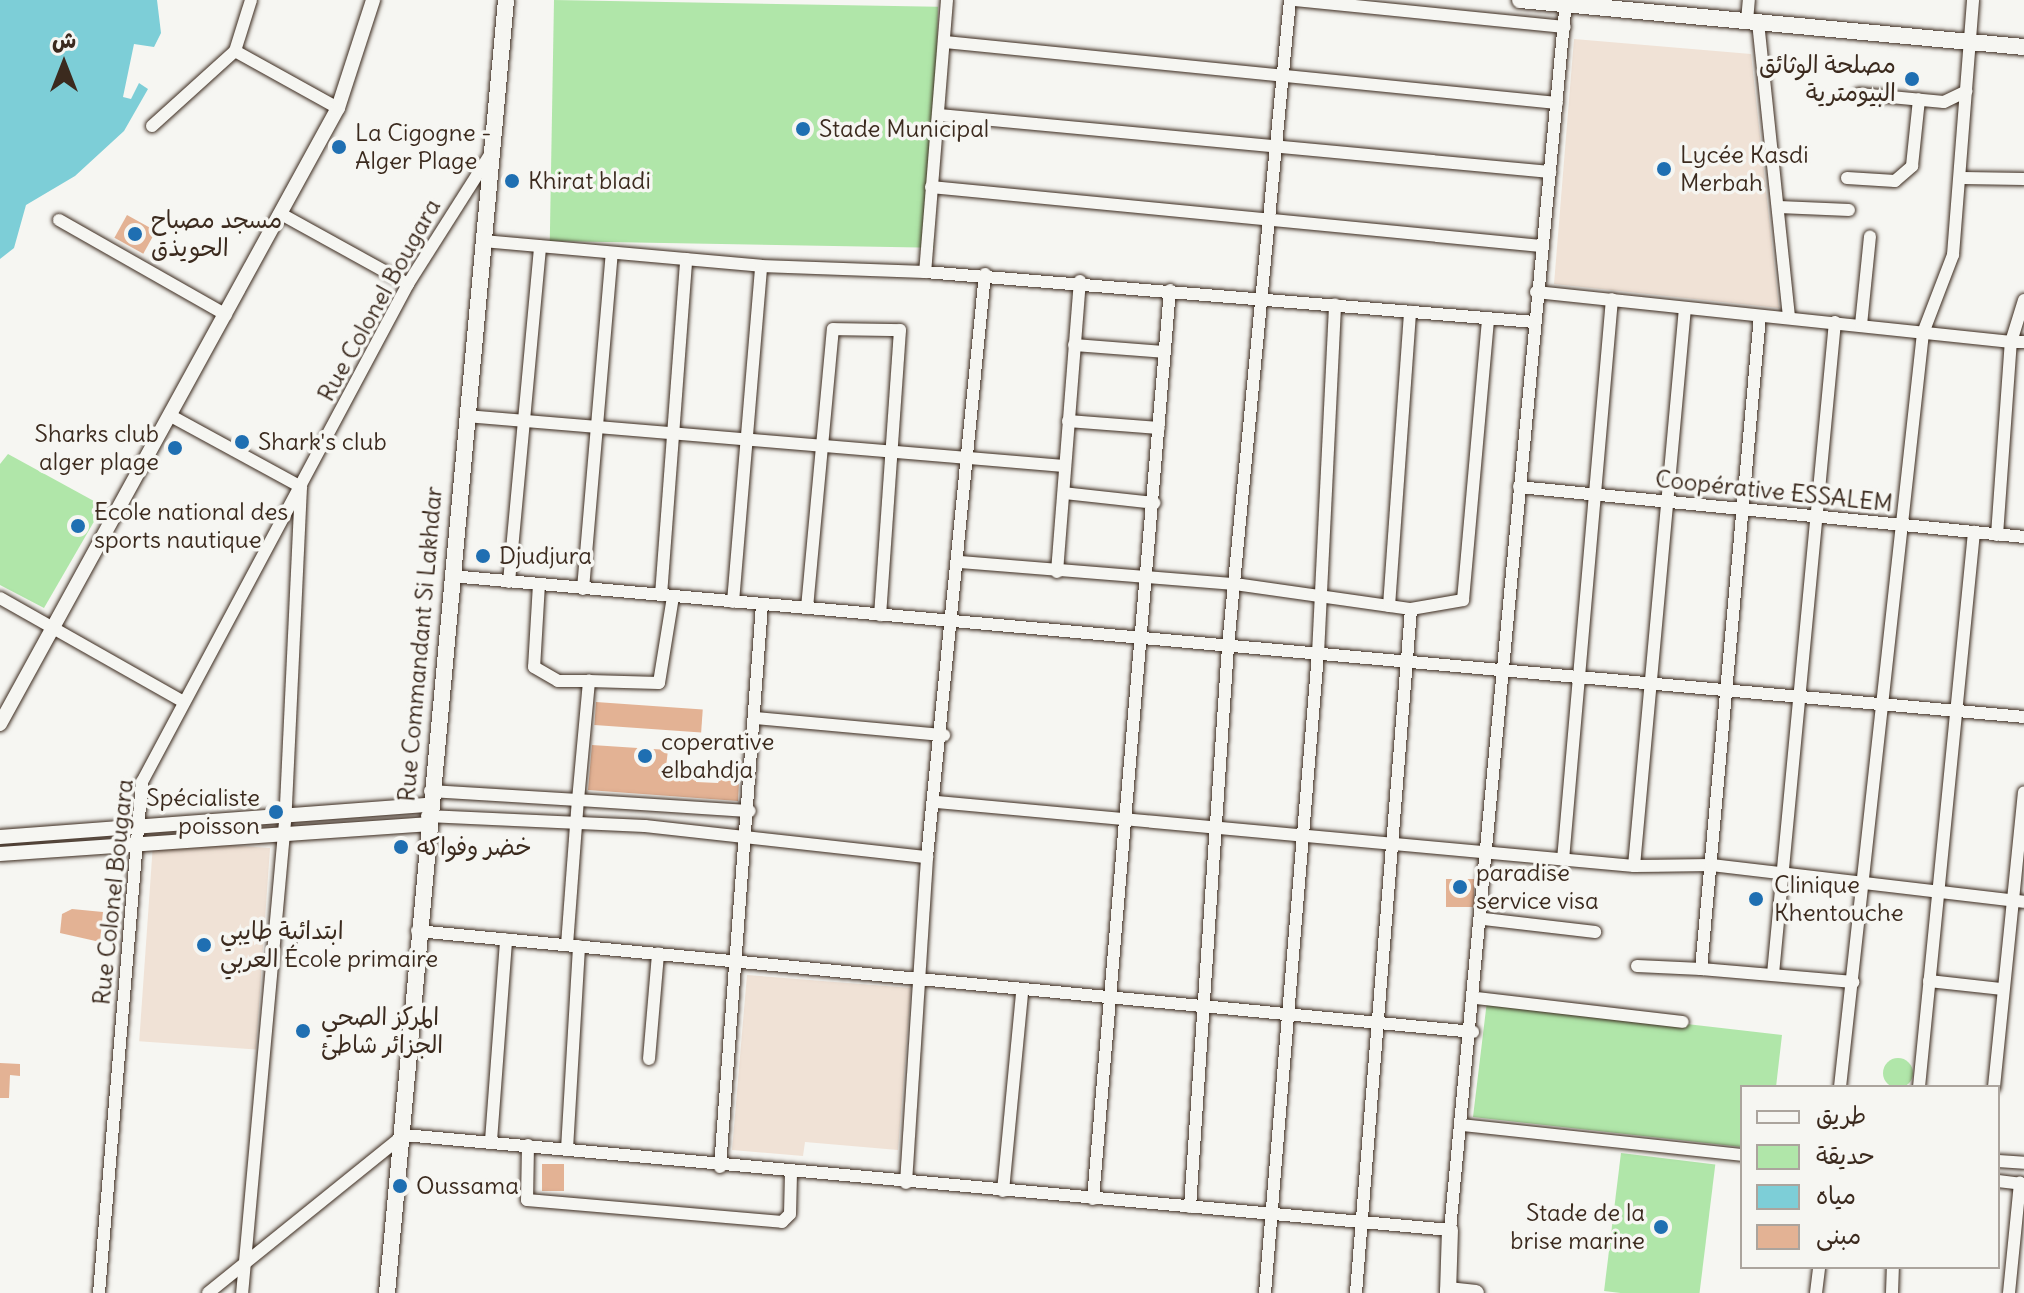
<!DOCTYPE html>
<meta charset="utf-8">
<style>
body{margin:0}
#map{position:relative;width:2024px;height:1293px;overflow:hidden;background:#f6f6f2;font-family:Delius,"Playpen Sans Arabic",sans-serif}
div>[style]{position:absolute}
.built>*{inset:0;background:#f0e2d6;transform-origin:0 0}
.green>*{inset:0;background:#b0e6a9;transform-origin:0 0}
.round{border-radius:50%}
.water>*{inset:0;background:#7dced7}
.building>*{inset:0;background:#e3b294;transform-origin:0 0}
.roads{filter:drop-shadow(0 0 2px #3b2a1e) drop-shadow(0 0 2px #3b2a1e)}
.minor>*{height:12px;margin:-6px;padding:0 6px;transform-origin:6px;border-radius:6px;background:#f6f6f2}
.tertiary>*{height:14px;margin:-7px;padding:0 7px;transform-origin:7px;border-radius:7px;background:#f6f6f2}
.secondary>*{height:16px;margin:-8px;padding:0 8px;transform-origin:8px;border-radius:8px;background:#f6f6f2}
.dots>*{width:22px;height:22px;translate:-50% -50%;box-sizing:border-box;border:4px solid #f6f6f2;border-radius:50%}
span{translate:-50% -50%;white-space:nowrap;text-align:center;line-height:1.15;-webkit-text-stroke:7px #f6f6f2;paint-order:stroke}
.poi-label{font-size:24px;color:#3b2a1e}
.right{translate:-100% -50%;text-align:right}
.left{translate:0 -50%;text-align:left}
.street-label{font-size:24px;color:#3b2a1e}
.legend{position:absolute;left:1740px;top:1085px;width:260px;height:184px;box-sizing:border-box;background:#f6f6f2;border:2px solid #aba49d;margin:0;padding:10px 14px;list-style:none;font-size:24px;color:#3b2a1e}
.legend li{display:flex;align-items:center;gap:16px;height:40px}
.legend b{width:40px;border:2px solid #aba49d}
.north{position:absolute;left:24px;top:24px;width:80px;height:80px;-webkit-text-stroke:6px #f6f6f2;paint-order:stroke;rotate:0deg;font-size:22px;font-weight:700;line-height:32px;text-align:center;color:#3b2a1e}
.north::after{content:'';display:block;margin:auto;width:28px;height:36px;background:#3b2a1e;clip-path:polygon(50% 0,100% 100%,50% 72%,0 100%)}
</style>
<div id="map">
<div class="built">
<div style="clip-path:polygon(1574px 39px,1751px 54px,1779px 308px,1554px 284px)"></div>
<div style="left:270px;top:848px;width:202px;height:117px;rotate:94deg"></div>
<div style="clip-path:polygon(747px 975px,911px 988px,898px 1150px,805px 1142px,803px 1156px,732px 1150px)"></div>
</div>
<div class="green">
<div style="left:554px;top:0;width:384px;height:241px;rotate:1deg"></div>
<div style="clip-path:polygon(8px 454px,103px 506px,44px 608px,0 585px,0 464px)"></div>
<div style="clip-path:polygon(1487px 1001px,1782px 1035px,1776px 1087px,1742px 1087px,1742px 1147px,1473px 1117px)"></div>
<div class="round" style="left:1883px;top:1058px;width:30px;height:30px"></div>
<div style="left:1621px;top:1153px;width:95px;height:139px;rotate:7deg"></div>
</div>
<div class="water">
<div style="clip-path:polygon(0 0,157px 0,161px 33px,154px 47px,134px 44px,123px 97px,131px 99px,139px 83px,148px 89px,124px 131px,75px 176px,26px 205px,14px 248px,0 259px)"></div>
</div>
<div class="building">
<div style="left:127px;top:215px;width:33px;height:26px;rotate:29deg"></div>
<div style="left:596px;top:702px;width:107px;height:23px;rotate:4deg"></div>
<div style="clip-path:polygon(592px 745px,668px 750px,666px 767px,697px 769px,696px 782px,718px 783px,727px 762px,740px 763px,738px 801px,588px 790px)"></div>
<div style="left:1446px;top:879px;width:28px;height:28px"></div>
<div style="clip-path:polygon(72px 909px,103px 912px,100px 942px,60px 933px,62px 914px)"></div>
<div style="clip-path:polygon(0 1063px,20px 1064px,20px 1076px,10px 1075px,9px 1098px,0 1098px)"></div>
<div style="left:542px;top:1164px;width:22px;height:27px"></div>
</div>
<div class="roads">
<div class="minor">
<div style="left:947px;top:0;width:273px;rotate:94.6deg"></div>
<div style="left:925px;top:272px;width:611px;rotate:4.69deg"></div>
<div style="left:1295px;top:0;width:271px;rotate:5.7deg"></div>
<div style="left:1747px;top:21px;width:21px;rotate:-85deg"></div>
<div style="left:1758px;top:22px;width:295px;rotate:84deg"></div>
<div style="left:945px;top:42px;width:615px;rotate:5.69deg"></div>
<div style="left:235px;top:51px;width:118px;rotate:29deg"></div>
<div style="left:1859px;top:94px;width:85px;rotate:5.4deg"></div>
<div style="left:1944px;top:102px;width:25px;rotate:-26deg"></div>
<div style="left:939px;top:115px;width:614px;rotate:5.33deg"></div>
<div style="left:152px;top:126px;width:112px;rotate:-42.1deg"></div>
<div style="left:235px;top:51px;width:53px;rotate:-72.6deg"></div>
<div style="left:1847px;top:178px;width:48px;rotate:3.6deg"></div>
<div style="left:1895px;top:181px;width:23px;rotate:-41deg"></div>
<div style="left:1912px;top:166px;width:67px;rotate:-84deg"></div>
<div style="left:1963px;top:178px;width:61px;rotate:0.9deg"></div>
<div style="left:931px;top:187px;width:613px;rotate:5.52deg"></div>
<div style="left:1779px;top:207px;width:70px;rotate:2.5deg"></div>
<div style="left:281px;top:214px;width:145px;rotate:28.9deg"></div>
<div style="left:59px;top:220px;width:192px;rotate:29.6deg"></div>
<div style="left:483px;top:241px;width:279px;rotate:5.1deg"></div>
<div style="left:761px;top:266px;width:164px;rotate:2.1deg"></div>
<div style="left:1536px;top:292px;width:478px;rotate:6deg"></div>
<div style="left:2011px;top:342px;width:44px;rotate:-72.8deg"></div>
<div style="left:1760px;top:316px;width:656px;rotate:95.16deg"></div>
<div style="left:1701px;top:969px;width:153px;rotate:4.9deg"></div>
<div style="left:1861px;top:325px;width:89px;rotate:-84.2deg"></div>
<div style="left:1074px;top:345px;width:90px;rotate:4.4deg"></div>
<div style="left:171px;top:416px;width:148px;rotate:28.6deg"></div>
<div style="left:301px;top:487px;width:324px;rotate:92.7deg"></div>
<div style="left:286px;top:811px;width:484px;rotate:95.2deg"></div>
<div style="left:466px;top:416px;width:600px;rotate:4.78deg"></div>
<div style="left:1068px;top:421px;width:91px;rotate:4.4deg"></div>
<div style="left:1519px;top:487px;width:507px;rotate:5.65deg"></div>
<div style="left:1064px;top:493px;width:91px;rotate:6.3deg"></div>
<div style="left:1997px;top:535px;width:194px;rotate:-85.9deg"></div>
<div style="left:2011px;top:342px;width:13px"></div>
<div style="left:960px;top:562px;width:276px;rotate:4.6deg"></div>
<div style="left:1235px;top:584px;width:178px;rotate:8.1deg"></div>
<div style="left:1411px;top:609px;width:53px;rotate:-9.8deg"></div>
<div style="left:1463px;top:600px;width:281px;rotate:-84.9deg"></div>
<div style="left:1057px;top:572px;width:292px;rotate:-85.5deg"></div>
<div style="left:451px;top:576px;width:1579px;rotate:5.12deg"></div>
<div style="left:509px;top:582px;width:337px;rotate:-84.7deg"></div>
<div style="left:539px;top:584px;width:83px;rotate:93.4deg"></div>
<div style="left:534px;top:667px;width:28px;rotate:30deg"></div>
<div style="left:558px;top:681px;width:31px"></div>
<div style="left:583px;top:589px;width:337px;rotate:-85.1deg"></div>
<div style="left:661px;top:595px;width:337px;rotate:-85.7deg"></div>
<div style="left:0;top:598px;width:211px;rotate:29.5deg"></div>
<div style="left:733px;top:602px;width:337px;rotate:-85.2deg"></div>
<div style="left:1389px;top:606px;width:295px;rotate:-85.9deg"></div>
<div style="left:807px;top:608px;width:280px;rotate:-84.7deg"></div>
<div style="left:833px;top:329px;width:67px;rotate:0.9deg"></div>
<div style="left:900px;top:330px;width:286px;rotate:94deg"></div>
<div style="left:756px;top:718px;width:189px;rotate:5.2deg"></div>
<div style="left:430px;top:791px;width:148px;rotate:3.5deg"></div>
<div style="left:578px;top:800px;width:120px;rotate:-84.7deg"></div>
<div style="left:589px;top:681px;width:70px;rotate:1.6deg"></div>
<div style="left:659px;top:683px;width:87px;rotate:-80.8deg"></div>
<div style="left:937px;top:802px;width:700px;rotate:5.25deg"></div>
<div style="left:1634px;top:866px;width:77px;rotate:-0.7deg"></div>
<div style="left:1711px;top:865px;width:315px;rotate:6.7deg"></div>
<div style="left:427px;top:816px;width:218px;rotate:2.6deg"></div>
<div style="left:645px;top:826px;width:284px;rotate:6.3deg"></div>
<div style="left:1563px;top:860px;width:563px;rotate:-85.01deg"></div>
<div style="left:1634px;top:866px;width:560px;rotate:-84.78deg"></div>
<div style="left:1484px;top:919px;width:112px;rotate:6.7deg"></div>
<div style="left:417px;top:931px;width:1061px;rotate:5.46deg"></div>
<div style="left:567px;top:945px;width:145px;rotate:-85.7deg"></div>
<div style="left:578px;top:800px;width:172px;rotate:3.7deg"></div>
<div style="left:1637px;top:966px;width:64px;rotate:2.7deg"></div>
<div style="left:1773px;top:974px;width:655px;rotate:-84.57deg"></div>
<div style="left:1929px;top:981px;width:72px;rotate:6.3deg"></div>
<div style="left:1476px;top:998px;width:208px;rotate:6.6deg"></div>
<div style="left:649px;top:1059px;width:106px;rotate:-85.1deg"></div>
<div style="left:1840px;top:1087px;width:759px;rotate:-83.72deg"></div>
<div style="left:1923px;top:333px;width:84px;rotate:-69deg"></div>
<div style="left:1953px;top:255px;width:256px;rotate:-85.5deg"></div>
<div style="left:1919px;top:1087px;width:558px;rotate:-84.34deg"></div>
<div style="left:1994px;top:1087px;width:296px;rotate:-84.2deg"></div>
<div style="left:1462px;top:1125px;width:282px;rotate:6.1deg"></div>
<div style="left:491px;top:1141px;width:202px;rotate:-85.7deg"></div>
<div style="left:528px;top:1145px;width:55px;rotate:91deg"></div>
<div style="left:527px;top:1200px;width:256px;rotate:4.9deg"></div>
<div style="left:782px;top:1222px;width:11px;rotate:-45deg"></div>
<div style="left:790px;top:1214px;width:41px;rotate:-88.6deg"></div>
<div style="left:567px;top:1149px;width:203px;rotate:-86.6deg"></div>
<div style="left:1998px;top:1161px;width:26px;rotate:4deg"></div>
<div style="left:720px;top:1167px;width:564px;rotate:-85.73deg"></div>
<div style="left:1998px;top:1181px;width:26px;rotate:7deg"></div>
<div style="left:906px;top:1183px;width:327px;rotate:-86.3deg"></div>
<div style="left:927px;top:857px;width:586px;rotate:-84.32deg"></div>
<div style="left:1003px;top:1191px;width:199px;rotate:-84.5deg"></div>
<div style="left:1093px;top:1199px;width:912px;rotate:-85.16deg"></div>
<div style="left:1190px;top:1207px;width:562px;rotate:-86.12deg"></div>
<div style="left:1228px;top:646px;width:649px;rotate:-84.52deg"></div>
<div style="left:99px;top:1293px;width:513px;rotate:-85.19deg"></div>
<div style="left:142px;top:782px;width:565px;rotate:-61.89deg"></div>
<div style="left:408px;top:284px;width:155px;rotate:-57.6deg"></div>
<div style="left:208px;top:1293px;width:252px;rotate:-38.9deg"></div>
<div style="left:404px;top:1135px;width:1050px;rotate:5.19deg"></div>
<div style="left:1450px;top:1230px;width:1235px;rotate:-84.61deg"></div>
<div style="left:1265px;top:1293px;width:641px;rotate:-85.26deg"></div>
<div style="left:1318px;top:654px;width:350px;rotate:-87.2deg"></div>
<div style="left:1356px;top:1293px;width:686px;rotate:-85.4deg"></div>
<div style="left:1816px;top:1293px;width:26px;rotate:-83deg"></div>
<div style="left:1892px;top:1293px;width:26px;rotate:-88deg"></div>
<div style="left:2009px;top:1293px;width:111px;rotate:-84.3deg"></div>
</div>
<div class="tertiary">
<div style="left:0;top:724px;width:703px;rotate:-61.25deg"></div>
<div style="left:338px;top:108px;width:114px;rotate:-72deg"></div>
<div style="left:0;top:837px;width:430px;rotate:-4.3deg"></div>
<div style="left:0;top:854px;width:428px;rotate:-4deg"></div>
</div>
<div class="secondary">
<div style="left:1520px;top:0;width:506px;rotate:5.33deg"></div>
<div style="left:1448px;top:1290px;width:28px;rotate:6deg"></div>
<div style="left:387px;top:1293px;width:1298px;rotate:-84.74deg"></div>
<div style="left:1448px;top:1293px;width:63px;rotate:-88.2deg"></div>
</div>
</div>
<div class="dots">
<div style="left:1912px;top:79px;background:#1f6fb2"></div>
<div style="left:803px;top:129px;background:#1f6fb2"></div>
<div style="left:339px;top:147px;background:#1f6fb2"></div>
<div style="left:1664px;top:169px;background:#1f6fb2"></div>
<div style="left:512px;top:181px;background:#1f6fb2"></div>
<div style="left:135px;top:234px;background:#1f6fb2"></div>
<div style="left:242px;top:442px;background:#1f6fb2"></div>
<div style="left:175px;top:448px;background:#1f6fb2"></div>
<div style="left:78px;top:526px;background:#1f6fb2"></div>
<div style="left:483px;top:556px;background:#1f6fb2"></div>
<div style="left:645px;top:756px;background:#1f6fb2"></div>
<div style="left:276px;top:812px;background:#1f6fb2"></div>
<div style="left:401px;top:847px;background:#1f6fb2"></div>
<div style="left:1460px;top:887px;background:#1f6fb2"></div>
<div style="left:1756px;top:899px;background:#1f6fb2"></div>
<div style="left:204px;top:945px;background:#1f6fb2"></div>
<div style="left:303px;top:1031px;background:#1f6fb2"></div>
<div style="left:400px;top:1186px;background:#1f6fb2"></div>
<div style="left:1661px;top:1227px;background:#1f6fb2"></div>
</div>
<div class="poi-label">
<span class="right" style="left:1896px;top:79px">مصلحة الوثائق<br>البيومترية</span>
<span class="left" style="left:819px;top:129px">Stade Municipal</span>
<span class="left" style="left:355px;top:147px">La Cigogne -<br>Alger Plage</span>
<span class="left" style="left:1680px;top:169px">Lycée Kasdi<br>Merbah</span>
<span class="left" style="left:528px;top:181px">Khirat bladi</span>
<span class="left" style="left:151px;top:234px">مسجد مصباح<br>الحويذق</span>
<span class="right" style="left:159px;top:448px">Sharks club<br>alger plage</span>
<span class="left" style="left:258px;top:442px">Shark's club</span>
<span class="left" style="left:94px;top:526px">Ecole national des<br>sports nautique</span>
<span class="left" style="left:499px;top:556px">Djudjura</span>
<span class="left" style="left:661px;top:756px">coperative<br>elbahdja</span>
<span class="right" style="left:260px;top:812px">Spécialiste<br>poisson</span>
<span class="left" style="left:417px;top:847px">خضر وفواكه</span>
<span class="left" style="left:1476px;top:887px">paradise<br>service visa</span>
<span class="left" style="left:1774px;top:899px">Clinique<br>Khentouche</span>
<span class="left" style="left:220px;top:945px">ابتدائية طايبي<br>العربي École primaire</span>
<span class="left" style="left:321px;top:1031px">المركز الصحي<br>الجزائر شاطئ</span>
<span class="left" style="left:416px;top:1186px">Oussama</span>
<span class="right" style="left:1645px;top:1227px">Stade de la<br>brise marine</span>
</div>
<div class="street-label">
<span style="left:379px;top:300px;rotate:-61deg">Rue Colonel Bougara</span>
<span style="left:1774px;top:491px;rotate:6deg">Coopérative ESSALEM</span>
<span style="left:420px;top:644px;rotate:-85deg">Rue Commandant Si Lakhdar</span>
<span style="left:113px;top:892px;rotate:-84deg">Rue Colonel Bougara</span>
</div>
<ul class="legend">
<li><b style="height:10px;background:#f6f6f2"></b>طريق</li>
<li><b style="height:22px;background:#b0e6a9"></b>حديقة</li>
<li><b style="height:22px;background:#7dced7"></b>مياه</li>
<li><b style="height:22px;background:#e3b294"></b>مبنى</li>
</ul>
<div class="north">ش</div>
</div>
